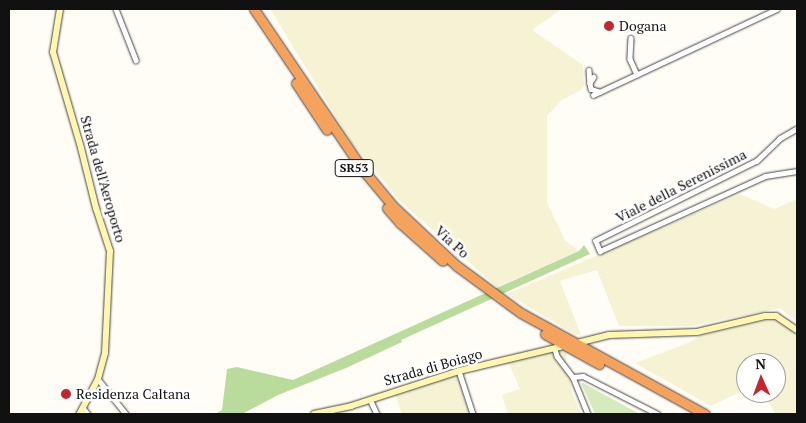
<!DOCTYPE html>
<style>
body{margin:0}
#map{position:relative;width:806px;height:423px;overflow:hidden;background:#fffdf5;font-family:"PT Serif",serif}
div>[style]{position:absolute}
.farmland>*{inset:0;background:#f6f3d4}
.green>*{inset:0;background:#d5ebbd}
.forest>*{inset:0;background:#b9dc9c}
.roads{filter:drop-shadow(0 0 1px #444) drop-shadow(0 0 1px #444)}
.street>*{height:4.5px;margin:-2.25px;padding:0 2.25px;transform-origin:2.25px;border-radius:2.25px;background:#fff}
.secondary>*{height:6px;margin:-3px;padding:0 3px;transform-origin:3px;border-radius:3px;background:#fff6b0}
.highway>*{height:9px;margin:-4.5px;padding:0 4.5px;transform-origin:4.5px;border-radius:4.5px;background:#f5a25d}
.dots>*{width:14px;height:14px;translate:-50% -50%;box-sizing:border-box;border:2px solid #fff;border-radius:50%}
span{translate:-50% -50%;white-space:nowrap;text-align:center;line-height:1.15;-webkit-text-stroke:5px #fff;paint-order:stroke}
.shield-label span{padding:1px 4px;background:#fff;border:1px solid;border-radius:4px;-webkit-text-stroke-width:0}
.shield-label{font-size:12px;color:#111;font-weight:700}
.poi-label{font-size:14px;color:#111}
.left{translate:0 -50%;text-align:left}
.street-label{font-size:14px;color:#111}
.frame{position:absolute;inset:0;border:10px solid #111;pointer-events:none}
.north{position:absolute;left:736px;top:353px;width:50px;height:50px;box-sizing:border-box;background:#fff;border:1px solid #a0a0a0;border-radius:50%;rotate:358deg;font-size:14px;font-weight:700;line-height:20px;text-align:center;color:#111}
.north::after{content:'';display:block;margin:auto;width:18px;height:22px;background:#c4262e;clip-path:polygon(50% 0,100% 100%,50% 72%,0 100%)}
</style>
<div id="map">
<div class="farmland">
<div style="clip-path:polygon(270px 9px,562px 9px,532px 30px,583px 65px,584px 85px,581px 90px,562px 100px,547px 116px,547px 203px,565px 240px,579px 251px,497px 287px,400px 201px,352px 143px)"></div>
<div style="clip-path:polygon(740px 194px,774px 209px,797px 199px,797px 322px,780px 308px,692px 326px,619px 326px,597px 270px,560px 281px,581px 335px,576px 335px,507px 294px)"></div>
<div style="clip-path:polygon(770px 319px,779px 321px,797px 334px,797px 362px,795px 363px,797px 367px,797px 414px,775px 414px,765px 393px,776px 393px,776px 363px,746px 363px,746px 389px,711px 406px,635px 363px,688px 343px,702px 335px)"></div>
<div style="clip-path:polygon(561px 347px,567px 349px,566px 361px,572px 393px,581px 414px,508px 414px,502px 395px,520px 389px,507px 359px)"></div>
<div style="clip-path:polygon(457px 368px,472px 403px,470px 405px,473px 414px,402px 414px,394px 391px,455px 371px)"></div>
</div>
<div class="green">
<div style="clip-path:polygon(581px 383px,583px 383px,638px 413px,595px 414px)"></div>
</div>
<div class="forest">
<div style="clip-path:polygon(584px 245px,590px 254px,401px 340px,402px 342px,346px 368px,278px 395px,242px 414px,215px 414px,222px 410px,227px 369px,237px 367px,293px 380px,579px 251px)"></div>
</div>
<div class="roads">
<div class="street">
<div style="left:116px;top:9px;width:55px;rotate:68.6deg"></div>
<div style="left:631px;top:38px;width:21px;rotate:93deg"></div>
<div style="left:630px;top:59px;width:17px;rotate:66deg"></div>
<div style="left:589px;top:70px;width:13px;rotate:86deg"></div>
<div style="left:594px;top:77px;width:7px;rotate:124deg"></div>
<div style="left:590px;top:83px;width:6px;rotate:81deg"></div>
<div style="left:591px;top:89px;width:9px;rotate:18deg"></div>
<div style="left:593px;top:95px;width:203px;rotate:-25.1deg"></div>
<div style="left:797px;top:129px;width:20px;rotate:150deg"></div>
<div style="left:780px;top:139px;width:32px;rotate:136deg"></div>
<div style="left:757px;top:161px;width:180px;rotate:153.6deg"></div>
<div style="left:596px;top:241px;width:11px;rotate:68deg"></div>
<div style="left:600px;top:251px;width:181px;rotate:-24.4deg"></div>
<div style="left:765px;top:176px;width:32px;rotate:-9deg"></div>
<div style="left:555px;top:349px;width:7px;rotate:74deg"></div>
<div style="left:557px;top:356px;width:26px;rotate:53deg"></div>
<div style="left:573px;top:377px;width:40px;rotate:68deg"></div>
<div style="left:459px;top:371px;width:45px;rotate:72deg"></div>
<div style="left:573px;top:377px;width:10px;rotate:-6deg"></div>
<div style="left:583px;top:376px;width:84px;rotate:26.9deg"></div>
<div style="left:98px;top:379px;width:45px;rotate:51.3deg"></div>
<div style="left:370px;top:399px;width:17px;rotate:65deg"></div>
<div style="left:83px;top:408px;width:8px;rotate:50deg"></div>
</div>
<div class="secondary">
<div style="left:60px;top:9px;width:44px;rotate:99.2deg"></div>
<div style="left:53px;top:52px;width:100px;rotate:73.7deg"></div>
<div style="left:81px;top:148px;width:62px;rotate:76deg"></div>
<div style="left:96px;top:208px;width:45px;rotate:72deg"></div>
<div style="left:110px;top:251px;width:102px;rotate:92.8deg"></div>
<div style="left:105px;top:353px;width:27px;rotate:105deg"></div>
<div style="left:98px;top:379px;width:40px;rotate:118deg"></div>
<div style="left:577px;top:343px;width:33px;rotate:-14deg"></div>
<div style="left:609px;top:335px;width:88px;rotate:-2deg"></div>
<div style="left:697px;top:332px;width:70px;rotate:-13.2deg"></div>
<div style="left:765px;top:316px;width:11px"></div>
<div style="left:776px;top:316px;width:25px;rotate:34deg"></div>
<div style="left:314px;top:414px;width:38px;rotate:-12deg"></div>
<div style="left:351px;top:406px;width:114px;rotate:-18deg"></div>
<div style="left:459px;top:371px;width:104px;rotate:-13.4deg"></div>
</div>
<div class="highway">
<div style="left:254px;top:9px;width:194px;rotate:55.9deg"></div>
<div style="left:363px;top:170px;width:47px;rotate:50.2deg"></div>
<div style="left:393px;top:206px;width:88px;rotate:43.2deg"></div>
<div style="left:457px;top:266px;width:79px;rotate:36.3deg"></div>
<div style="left:521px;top:313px;width:210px;rotate:28.8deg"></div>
<div style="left:296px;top:83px;width:56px;rotate:56.6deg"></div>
<div style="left:387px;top:208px;width:20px;rotate:49deg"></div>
<div style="left:400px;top:223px;width:57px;rotate:41.5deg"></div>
<div style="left:545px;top:334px;width:62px;rotate:29.1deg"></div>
</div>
</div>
<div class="dots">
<div style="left:609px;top:26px;background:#c4262e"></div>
<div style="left:66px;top:394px;background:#c4262e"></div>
</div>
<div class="shield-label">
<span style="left:354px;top:168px">SR53</span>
</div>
<div class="poi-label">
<span class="left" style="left:619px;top:26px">Dogana</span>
<span class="left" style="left:76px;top:394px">Residenza Caltana</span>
</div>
<div class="street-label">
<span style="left:103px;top:179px;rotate:74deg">Strada dell'Aeroporto</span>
<span style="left:681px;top:186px;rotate:-27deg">Viale della Serenissima</span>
<span style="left:452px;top:242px;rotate:42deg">Via Po</span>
<span style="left:433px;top:367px;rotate:-16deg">Strada di Boiago</span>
</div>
<div class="frame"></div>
<div class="north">N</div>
</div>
